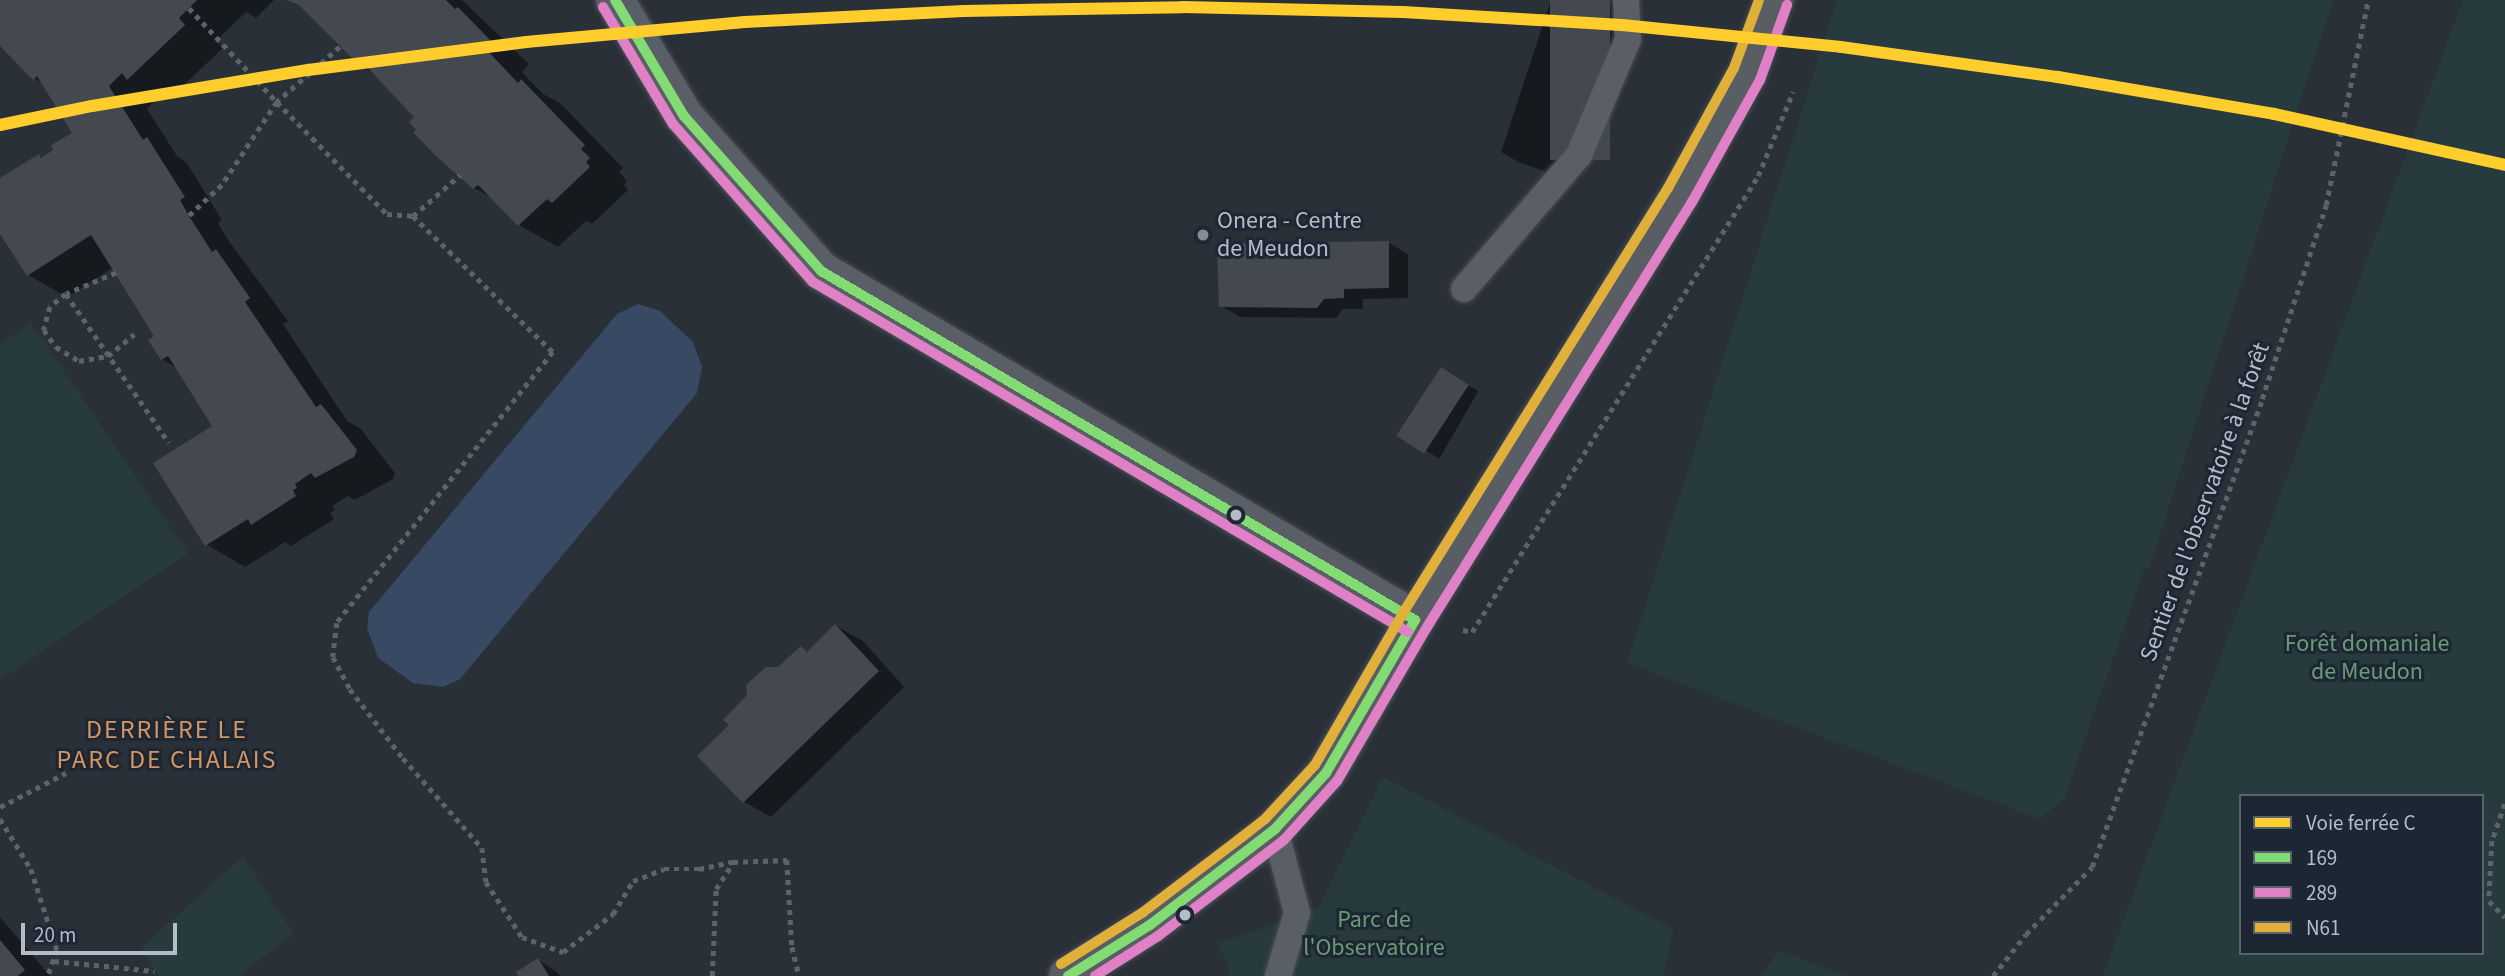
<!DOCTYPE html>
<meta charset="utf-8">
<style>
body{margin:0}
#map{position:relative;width:2505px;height:976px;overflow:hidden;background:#2a3038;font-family:"Source Sans 3",sans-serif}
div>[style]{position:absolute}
.green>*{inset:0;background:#273a3e}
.water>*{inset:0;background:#384963}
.shadow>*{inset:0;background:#0007;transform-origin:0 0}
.building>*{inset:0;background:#444950;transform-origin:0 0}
.path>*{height:4.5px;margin-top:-2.25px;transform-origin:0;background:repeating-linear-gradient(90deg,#5d636a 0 5px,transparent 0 10px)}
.roads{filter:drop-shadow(0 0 2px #484c53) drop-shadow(0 0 2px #484c53)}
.service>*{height:26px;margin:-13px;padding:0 13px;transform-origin:13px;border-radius:13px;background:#5a5e66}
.minor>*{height:38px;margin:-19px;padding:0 19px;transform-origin:19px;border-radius:19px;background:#5a5e66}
.secondary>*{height:38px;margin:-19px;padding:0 19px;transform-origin:19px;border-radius:19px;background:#595d64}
.bus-1>*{height:10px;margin:-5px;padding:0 5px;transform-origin:5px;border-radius:5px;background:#82dc73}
.bus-2>*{height:10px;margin:-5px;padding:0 5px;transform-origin:5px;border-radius:5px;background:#e080c6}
.bus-3>*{height:10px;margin:-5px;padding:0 5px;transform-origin:5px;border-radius:5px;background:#e0b03a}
.rail-1>*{height:12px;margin:-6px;padding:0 6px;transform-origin:6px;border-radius:6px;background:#ffcd2c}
.dots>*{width:19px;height:19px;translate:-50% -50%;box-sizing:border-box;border:4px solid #1d2633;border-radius:50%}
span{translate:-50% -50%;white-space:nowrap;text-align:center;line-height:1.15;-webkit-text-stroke:6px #1d2633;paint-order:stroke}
.poi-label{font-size:24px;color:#b4bcc9}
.left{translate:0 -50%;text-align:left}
.street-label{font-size:24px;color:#b4bcc9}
.park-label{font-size:24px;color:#6b9a76}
.neighbourhood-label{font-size:26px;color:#d59563;letter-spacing:2px}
.legend{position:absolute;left:2239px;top:794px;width:245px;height:161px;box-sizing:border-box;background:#1d2633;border:2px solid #59626f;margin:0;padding:9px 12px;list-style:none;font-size:21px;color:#b4bcc9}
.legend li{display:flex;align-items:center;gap:14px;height:35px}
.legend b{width:35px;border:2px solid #59626f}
.scale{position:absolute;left:21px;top:923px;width:156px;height:32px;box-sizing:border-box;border:4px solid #b4bcc9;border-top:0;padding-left:9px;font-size:21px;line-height:24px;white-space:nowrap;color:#b4bcc9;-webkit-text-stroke:5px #1d2633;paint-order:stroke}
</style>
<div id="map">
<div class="green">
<div style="clip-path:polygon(1837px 0,2333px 0,2150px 565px,2143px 572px,2065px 797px,2040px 819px,1627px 663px)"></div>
<div style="clip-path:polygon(evenodd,2463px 0,2505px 0,2505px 976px,2103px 976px,2463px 0,2241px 796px,2482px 796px,2482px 953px,2241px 953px,2241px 796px)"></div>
<div style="clip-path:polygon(31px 323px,188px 553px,0 680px,0 344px)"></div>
<div style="clip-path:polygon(1383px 777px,1673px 929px,1664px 976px,1229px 976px,1229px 966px,1218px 943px,1318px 909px)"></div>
<div style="clip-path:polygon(243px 856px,294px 934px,238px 976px,159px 976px,141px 948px)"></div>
<div style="clip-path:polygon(1779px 951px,1848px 976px,1760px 976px)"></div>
</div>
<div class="water">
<div style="clip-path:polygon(638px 304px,660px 311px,693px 342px,702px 367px,697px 393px,460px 679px,443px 687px,413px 683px,378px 658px,367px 628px,369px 612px,617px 314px)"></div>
</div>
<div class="shadow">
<div style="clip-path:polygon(0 0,274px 0,256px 18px,246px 12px,216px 41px,223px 48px,167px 101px,159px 96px,147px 109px,177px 156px,186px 162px,222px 220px,218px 223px,228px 240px,288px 321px,283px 324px,347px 421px,360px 428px,395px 473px,393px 479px,355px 500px,348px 496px,332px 506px,335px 510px,330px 513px,334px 519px,291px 546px,285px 542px,245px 567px,206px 544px,214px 426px,177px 368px,162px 359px,157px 336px,114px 267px,67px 297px,28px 275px,0 231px,0 180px,39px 156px,43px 158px,74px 133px,44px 84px,34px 78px,0 43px)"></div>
<div style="clip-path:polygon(292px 0,462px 0,529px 64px,522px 72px,543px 94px,560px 103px,623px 168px,619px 172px,627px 181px,624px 185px,628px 190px,592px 224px,586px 221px,558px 247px,519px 225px,495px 199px,474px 188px,418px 130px,417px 117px,376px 75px,363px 67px,303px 7px)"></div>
<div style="clip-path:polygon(1551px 0,1608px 0,1629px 12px,1572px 180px,1520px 163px,1501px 152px)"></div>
<div style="clip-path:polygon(1389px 243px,1408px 254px,1408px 298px,1363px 299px,1363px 309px,1343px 309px,1336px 318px,1240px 317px,1221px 306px)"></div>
<div style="left:1442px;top:370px;width:42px;height:78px;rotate:30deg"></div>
<div style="clip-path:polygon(836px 626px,863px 641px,904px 687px,771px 817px,744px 802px,731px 725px,801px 648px,808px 652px)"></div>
<div style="clip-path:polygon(0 917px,50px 976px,0 976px)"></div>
<div style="clip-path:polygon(538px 960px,557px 972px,560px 976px,520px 976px)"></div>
</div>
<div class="building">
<div style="clip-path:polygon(0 0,197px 0,179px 18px,185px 25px,127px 80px,122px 73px,109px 86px,143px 140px,147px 137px,185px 197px,180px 200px,189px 216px,212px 252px,216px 249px,250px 298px,245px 302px,316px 407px,321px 404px,357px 450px,354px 457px,315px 478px,311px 473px,295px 484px,297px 488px,293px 490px,296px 496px,251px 525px,248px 519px,205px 546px,153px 463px,212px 426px,168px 356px,161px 360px,148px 340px,154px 336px,91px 235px,27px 276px,0 234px,0 178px,39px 154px,41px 158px,53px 150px,51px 145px,72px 133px,37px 76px,33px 80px,0 46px)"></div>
<div style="clip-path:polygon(286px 0,446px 0,455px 9px,458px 7px,491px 41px,485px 48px,518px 83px,521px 79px,585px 145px,581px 149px,590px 158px,586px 162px,590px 167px,552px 203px,547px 199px,518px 226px,478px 185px,473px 189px,436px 156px,413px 132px,416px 130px,409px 122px,414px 117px,365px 65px,362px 68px,299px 5px)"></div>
<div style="left:1550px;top:0;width:60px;height:160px"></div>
<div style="clip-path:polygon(1389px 241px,1389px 288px,1344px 289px,1344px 298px,1324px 299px,1317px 308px,1219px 307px,1217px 244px)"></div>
<div style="left:1441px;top:367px;width:33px;height:82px;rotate:33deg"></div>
<div style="clip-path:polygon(835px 624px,879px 671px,743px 803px,697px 756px,729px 725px,723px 720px,747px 695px,746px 685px,766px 667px,778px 667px,801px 646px,807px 652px)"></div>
<div style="clip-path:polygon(0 940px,25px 970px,18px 976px,0 976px)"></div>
<div style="clip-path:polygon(538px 958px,549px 976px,518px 976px,516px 972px)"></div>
</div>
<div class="path">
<div style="left:189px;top:8px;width:129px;rotate:46.9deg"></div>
<div style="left:277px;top:102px;width:100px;rotate:123.5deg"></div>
<div style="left:222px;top:185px;width:45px;rotate:136.8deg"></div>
<div style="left:340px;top:47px;width:84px;rotate:138.9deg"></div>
<div style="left:277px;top:102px;width:157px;rotate:45.5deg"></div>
<div style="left:387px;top:214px;width:26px;rotate:4deg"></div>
<div style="left:413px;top:216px;width:195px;rotate:44.2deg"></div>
<div style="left:553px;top:352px;width:347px;rotate:128.6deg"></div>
<div style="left:337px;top:623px;width:34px;rotate:97deg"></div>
<div style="left:333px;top:657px;width:36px;rotate:62deg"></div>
<div style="left:350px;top:689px;width:87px;rotate:52.5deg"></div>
<div style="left:403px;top:758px;width:120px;rotate:48.7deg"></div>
<div style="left:482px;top:848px;width:34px;rotate:83deg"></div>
<div style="left:486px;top:882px;width:66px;rotate:56.8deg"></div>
<div style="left:522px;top:937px;width:44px;rotate:20.1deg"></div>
<div style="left:563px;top:952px;width:63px;rotate:-37.2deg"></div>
<div style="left:613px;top:914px;width:39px;rotate:-59deg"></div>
<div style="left:633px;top:881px;width:33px;rotate:-21deg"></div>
<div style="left:664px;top:869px;width:35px"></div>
<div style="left:699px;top:869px;width:35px;rotate:-12deg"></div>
<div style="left:733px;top:862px;width:54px;rotate:-2.1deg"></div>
<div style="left:787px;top:860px;width:87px;rotate:86.7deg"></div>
<div style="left:792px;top:947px;width:30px;rotate:76deg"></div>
<div style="left:413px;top:216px;width:62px;rotate:-41.1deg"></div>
<div style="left:116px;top:273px;width:54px;rotate:157.2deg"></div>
<div style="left:66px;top:294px;width:181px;rotate:55.3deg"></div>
<div style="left:66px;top:294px;width:21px;rotate:141deg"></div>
<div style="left:50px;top:307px;width:24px;rotate:105deg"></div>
<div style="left:44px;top:330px;width:21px;rotate:55deg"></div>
<div style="left:56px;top:347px;width:27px;rotate:31deg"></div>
<div style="left:79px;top:361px;width:29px;rotate:-10deg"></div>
<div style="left:108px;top:356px;width:34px;rotate:-40deg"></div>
<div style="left:1463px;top:630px;width:9px;rotate:13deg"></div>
<div style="left:1472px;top:632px;width:538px;rotate:-57.9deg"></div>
<div style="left:1758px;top:176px;width:91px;rotate:-67.4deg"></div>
<div style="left:2505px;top:804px;width:39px;rotate:109deg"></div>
<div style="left:2492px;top:841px;width:60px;rotate:92.9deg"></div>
<div style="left:2489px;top:901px;width:23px;rotate:45deg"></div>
<div style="left:0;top:807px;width:74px;rotate:-27.3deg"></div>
<div style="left:0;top:819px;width:59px;rotate:58.2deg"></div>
<div style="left:31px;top:869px;width:85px;rotate:72.2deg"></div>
<div style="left:57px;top:950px;width:28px;rotate:109deg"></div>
<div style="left:54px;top:961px;width:101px;rotate:5.7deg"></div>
<div style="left:712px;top:976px;width:87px;rotate:-87.4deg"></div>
<div style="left:716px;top:889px;width:31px;rotate:-57deg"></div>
<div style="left:1993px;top:976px;width:53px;rotate:-51.8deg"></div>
<div style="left:2026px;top:934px;width:94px;rotate:-45.4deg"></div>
<div style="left:2092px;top:867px;width:498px;rotate:-70deg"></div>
<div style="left:2262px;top:399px;width:204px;rotate:-71.7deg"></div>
<div style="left:2326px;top:205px;width:209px;rotate:-78.4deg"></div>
</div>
<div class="roads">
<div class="service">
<div style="left:1464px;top:289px;width:177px;rotate:-49.4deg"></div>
<div style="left:1579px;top:155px;width:126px;rotate:-67.1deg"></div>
<div style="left:1628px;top:39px;width:39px;rotate:-93deg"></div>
<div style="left:1275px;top:829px;width:87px;rotate:75.3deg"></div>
<div style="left:1297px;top:913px;width:66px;rotate:106.8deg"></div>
</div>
<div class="minor">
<div style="left:615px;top:0;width:135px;rotate:59.3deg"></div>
<div style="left:684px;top:116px;width:207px;rotate:48.5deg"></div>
<div style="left:821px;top:271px;width:689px;rotate:30.44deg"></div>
</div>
<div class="secondary">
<div style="left:1068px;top:976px;width:97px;rotate:-31.9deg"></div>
<div style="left:1150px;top:925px;width:127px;rotate:-37.3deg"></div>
<div style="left:1251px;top:848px;width:31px;rotate:-38deg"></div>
<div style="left:1275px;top:829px;width:76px;rotate:-47.7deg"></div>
<div style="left:1326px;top:773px;width:177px;rotate:-59.8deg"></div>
<div style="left:1415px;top:620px;width:501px;rotate:-58.06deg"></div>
<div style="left:1680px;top:195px;width:138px;rotate:-61deg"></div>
<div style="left:1747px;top:74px;width:79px;rotate:-70deg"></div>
</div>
</div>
<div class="bus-1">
<div style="left:615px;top:0;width:135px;rotate:59.3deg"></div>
<div style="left:684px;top:116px;width:207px;rotate:48.5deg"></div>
<div style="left:821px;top:271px;width:689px;rotate:30.44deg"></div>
<div style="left:1068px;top:976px;width:97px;rotate:-31.9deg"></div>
<div style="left:1150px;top:925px;width:158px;rotate:-37.5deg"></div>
<div style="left:1275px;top:829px;width:76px;rotate:-47.7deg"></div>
<div style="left:1326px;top:773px;width:177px;rotate:-59.8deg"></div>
</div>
<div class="bus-2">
<div style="left:603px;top:7px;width:136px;rotate:59.1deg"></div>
<div style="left:673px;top:124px;width:211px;rotate:48.5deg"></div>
<div style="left:813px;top:282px;width:690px;rotate:30.47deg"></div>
<div style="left:1095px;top:976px;width:75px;rotate:-32.4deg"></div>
<div style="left:1158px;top:936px;width:158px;rotate:-37.3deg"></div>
<div style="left:1284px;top:840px;width:79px;rotate:-48.1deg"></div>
<div style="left:1337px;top:781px;width:178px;rotate:-59.7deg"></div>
<div style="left:1427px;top:627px;width:501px;rotate:-58.06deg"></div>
<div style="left:1692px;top:202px;width:140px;rotate:-60.9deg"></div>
<div style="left:1760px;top:80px;width:80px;rotate:-70.2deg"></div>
</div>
<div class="bus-3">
<div style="left:1061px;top:964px;width:96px;rotate:-32.2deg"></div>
<div style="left:1142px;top:913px;width:126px;rotate:-37.2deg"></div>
<div style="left:1242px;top:837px;width:29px;rotate:-38deg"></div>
<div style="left:1265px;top:819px;width:74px;rotate:-47.2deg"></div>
<div style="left:1315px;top:765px;width:176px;rotate:-59.9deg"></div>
<div style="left:1403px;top:613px;width:501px;rotate:-58.06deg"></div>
<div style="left:1668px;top:188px;width:137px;rotate:-61.2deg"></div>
<div style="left:1734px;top:68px;width:72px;rotate:-69.8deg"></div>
</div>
<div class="rail-1">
<div style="left:0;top:125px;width:94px;rotate:-11.7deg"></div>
<div style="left:92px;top:106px;width:219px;rotate:-9.5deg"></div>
<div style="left:308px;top:70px;width:220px;rotate:-7.3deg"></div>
<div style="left:526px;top:42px;width:220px;rotate:-5.2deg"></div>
<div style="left:745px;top:22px;width:219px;rotate:-2.9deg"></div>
<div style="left:964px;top:11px;width:219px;rotate:-1deg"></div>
<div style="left:1183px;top:7px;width:220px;rotate:1.3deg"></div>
<div style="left:1403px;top:12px;width:219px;rotate:3.4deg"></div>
<div style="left:1622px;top:25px;width:220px;rotate:5.7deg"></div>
<div style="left:1841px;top:47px;width:219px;rotate:7.9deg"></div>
<div style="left:2058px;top:77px;width:219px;rotate:9.7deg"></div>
<div style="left:2274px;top:114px;width:237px;rotate:12.4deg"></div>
</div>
<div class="dots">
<div style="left:1203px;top:235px;background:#848b96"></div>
<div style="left:1236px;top:515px;background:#b4bcc9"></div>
<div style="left:1185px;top:915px;background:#b4bcc9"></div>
</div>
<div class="poi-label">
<span class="left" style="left:1217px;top:235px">Onera - Centre<br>de Meudon</span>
</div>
<div class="street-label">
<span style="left:2205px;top:502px;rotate:-70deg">Sentier de l'observatoire à la forêt</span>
</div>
<div class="park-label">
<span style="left:2367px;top:658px">Forêt domaniale<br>de Meudon</span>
<span style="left:1374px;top:934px">Parc de<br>l'Observatoire</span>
</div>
<div class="neighbourhood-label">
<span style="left:167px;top:745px">DERRIÈRE LE<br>PARC DE CHALAIS</span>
</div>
<ul class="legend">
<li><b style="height:9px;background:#ffcd2c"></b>Voie ferrée C</li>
<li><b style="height:9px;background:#82dc73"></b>169</li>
<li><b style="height:9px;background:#e080c6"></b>289</li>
<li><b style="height:9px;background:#e0b03a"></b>N61</li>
</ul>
<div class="scale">20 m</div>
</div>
